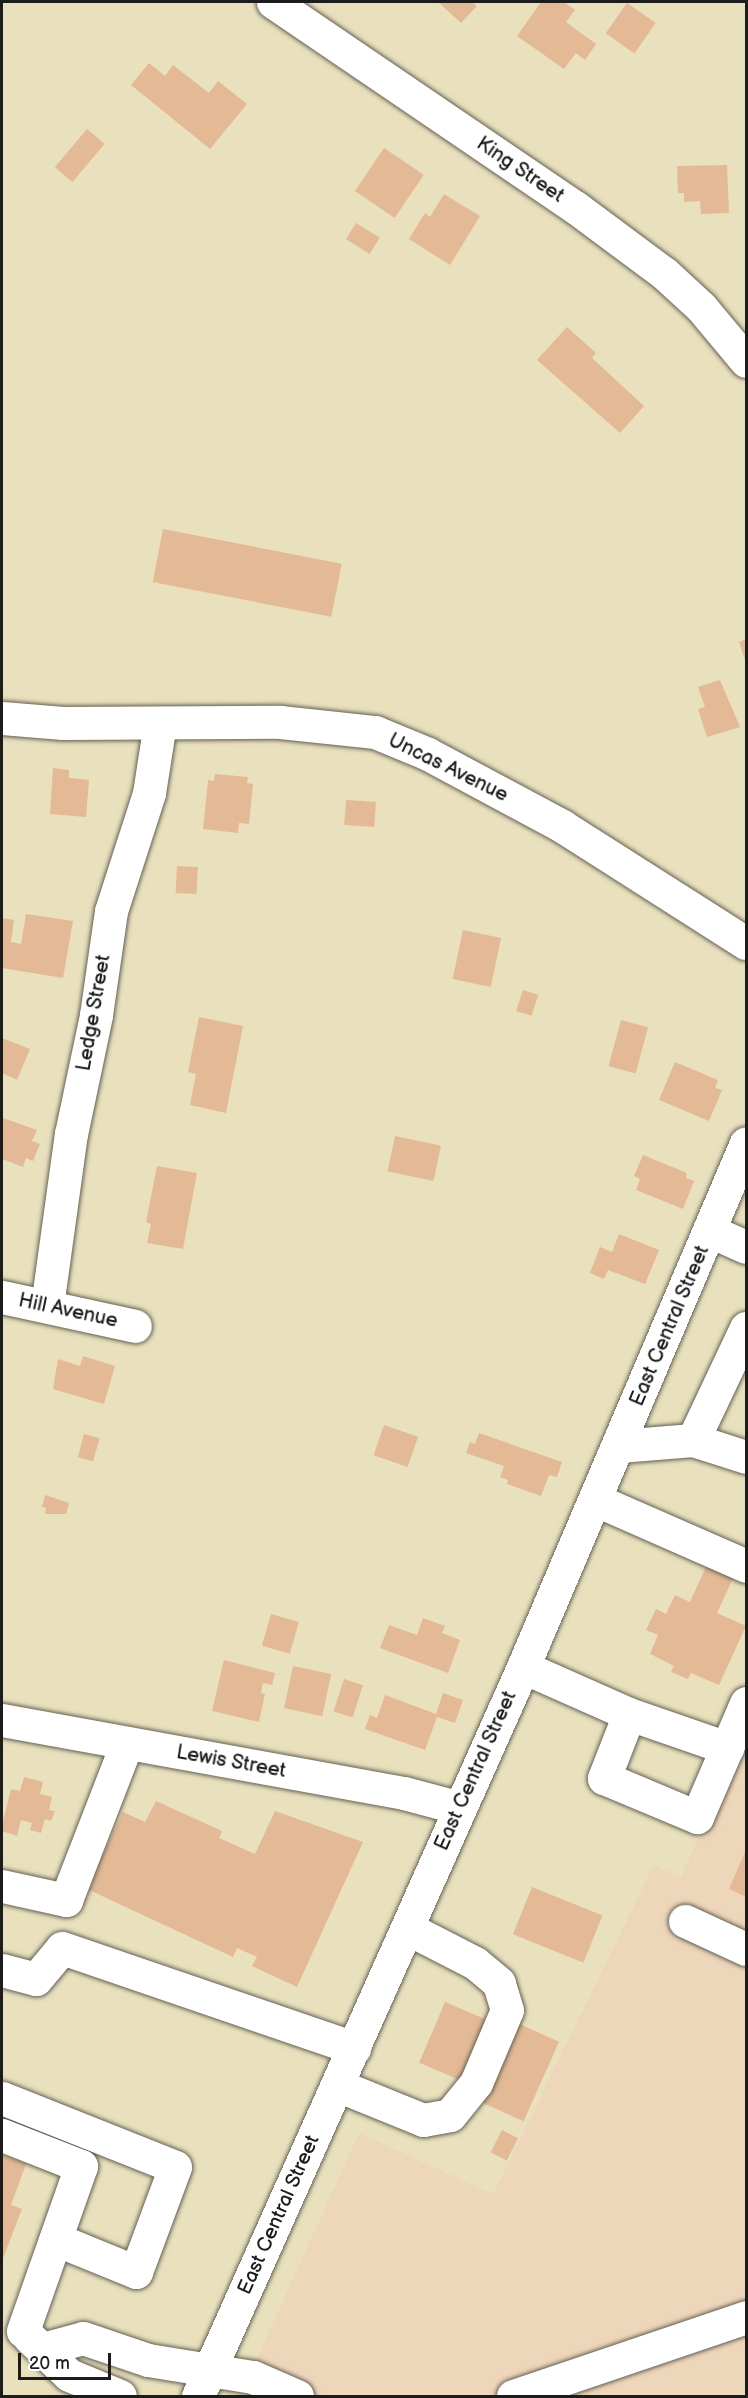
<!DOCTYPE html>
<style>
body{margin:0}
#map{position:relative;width:748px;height:2398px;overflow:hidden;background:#e9e0bd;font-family:"Balsamiq Sans",sans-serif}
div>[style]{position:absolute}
.built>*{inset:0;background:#eed6bb}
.building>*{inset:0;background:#e4b996;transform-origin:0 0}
.roads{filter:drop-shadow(0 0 2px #646154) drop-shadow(0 0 2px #646154)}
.minor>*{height:33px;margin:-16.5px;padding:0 16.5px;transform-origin:16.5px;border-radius:16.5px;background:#fff}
.major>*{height:33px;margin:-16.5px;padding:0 16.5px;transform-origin:16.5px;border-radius:16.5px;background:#fff}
span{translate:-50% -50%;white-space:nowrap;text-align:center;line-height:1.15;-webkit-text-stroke:5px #fff;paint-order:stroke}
.street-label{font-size:20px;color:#1c1c1c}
.frame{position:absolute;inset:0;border:3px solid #1c1c1c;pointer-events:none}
.scale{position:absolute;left:18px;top:2353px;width:93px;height:27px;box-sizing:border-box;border:3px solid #1c1c1c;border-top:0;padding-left:8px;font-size:18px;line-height:21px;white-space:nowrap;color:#1c1c1c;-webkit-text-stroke:4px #fff;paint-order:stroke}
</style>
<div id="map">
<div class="built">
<div style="clip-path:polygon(746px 1731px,746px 2396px,240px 2396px,359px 2133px,493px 2194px,654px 1865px,681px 1877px)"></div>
</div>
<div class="building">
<div style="clip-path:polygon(472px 2px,477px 6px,461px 23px,439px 3px)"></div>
<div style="clip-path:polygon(541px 2px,564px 2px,575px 10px,566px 22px,596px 44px,585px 60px,576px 53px,564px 69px,517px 36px)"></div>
<div style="left:627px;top:3px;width:35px;height:37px;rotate:35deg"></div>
<div style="clip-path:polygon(149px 63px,165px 76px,173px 65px,209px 93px,218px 81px,247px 104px,210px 149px,131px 85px)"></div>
<div style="left:87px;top:129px;width:23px;height:50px;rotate:40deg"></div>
<div style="left:384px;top:148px;width:48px;height:52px;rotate:34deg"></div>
<div style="clip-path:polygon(727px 165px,729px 213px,701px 214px,700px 201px,684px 202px,684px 193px,678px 193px,677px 166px)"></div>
<div style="clip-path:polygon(444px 194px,480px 216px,450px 265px,409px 239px,425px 213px,430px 217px)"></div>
<div style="left:356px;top:223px;width:28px;height:19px;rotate:32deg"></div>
<div style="clip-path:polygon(567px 327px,596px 353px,592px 358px,644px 406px,620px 433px,537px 360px)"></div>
<div style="left:163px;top:529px;width:182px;height:54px;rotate:11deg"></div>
<div style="clip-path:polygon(746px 639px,746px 663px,739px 642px)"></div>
<div style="clip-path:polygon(720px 680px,740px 727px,707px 737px,698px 709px,705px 707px,698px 687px)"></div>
<div style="clip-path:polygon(53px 768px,69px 770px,69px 778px,89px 780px,86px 817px,50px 814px)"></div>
<div style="clip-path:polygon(215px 774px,248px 777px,247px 783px,253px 784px,249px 824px,239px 823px,238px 833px,203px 829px,208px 780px,214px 781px)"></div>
<div style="left:346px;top:800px;width:30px;height:25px;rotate:4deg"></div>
<div style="left:177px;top:866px;width:21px;height:27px;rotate:3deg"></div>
<div style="clip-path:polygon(2px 914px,3px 918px,14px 920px,11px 942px,21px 944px,26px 914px,73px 921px,63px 978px,2px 968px)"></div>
<div style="left:463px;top:930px;width:39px;height:50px;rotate:12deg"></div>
<div style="left:523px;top:990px;width:16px;height:22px;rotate:18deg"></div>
<div style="clip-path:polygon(199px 1017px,243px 1026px,226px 1113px,190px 1105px,196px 1074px,188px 1072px)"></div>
<div style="left:621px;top:1020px;width:28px;height:48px;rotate:15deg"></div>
<div style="clip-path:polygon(2px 1038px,30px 1049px,17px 1080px,2px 1073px)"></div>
<div style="clip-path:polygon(675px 1062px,718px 1080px,715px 1088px,722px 1090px,709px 1121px,659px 1100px)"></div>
<div style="clip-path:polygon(3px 1118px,37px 1130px,32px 1141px,40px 1144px,33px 1161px,26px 1158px,23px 1167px,2px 1159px)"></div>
<div style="left:395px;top:1136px;width:47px;height:36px;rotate:12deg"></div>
<div style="clip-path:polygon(643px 1155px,687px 1173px,686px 1178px,694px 1181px,683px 1209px,636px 1190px,640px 1179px,634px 1176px)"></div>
<div style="clip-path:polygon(157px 1166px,197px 1173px,183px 1249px,147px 1243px,151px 1224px,146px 1222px)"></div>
<div style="clip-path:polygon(619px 1234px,659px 1250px,645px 1284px,608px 1270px,604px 1279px,590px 1273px,600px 1247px,612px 1252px)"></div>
<div style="clip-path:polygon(83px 1356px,115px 1366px,104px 1404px,53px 1389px,58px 1359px,80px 1366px)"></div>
<div style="left:384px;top:1425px;width:36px;height:32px;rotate:19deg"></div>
<div style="clip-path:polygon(479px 1433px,562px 1462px,557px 1477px,549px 1475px,541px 1496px,507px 1484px,508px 1480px,500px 1477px,504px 1466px,466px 1453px,470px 1442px,475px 1444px)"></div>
<div style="left:84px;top:1434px;width:16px;height:24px;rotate:15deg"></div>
<div style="clip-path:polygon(45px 1495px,69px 1503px,66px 1514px,45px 1514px,46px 1508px,42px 1507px)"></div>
<div style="clip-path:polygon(708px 1562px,735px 1574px,717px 1613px,746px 1626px,719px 1685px,691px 1673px,688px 1679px,671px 1672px,674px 1666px,650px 1654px,658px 1635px,646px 1630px,656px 1609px,666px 1614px,675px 1595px,690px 1602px)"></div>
<div style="left:271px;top:1614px;width:29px;height:33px;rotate:16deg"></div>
<div style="clip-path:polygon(423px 1618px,445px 1626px,442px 1633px,460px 1640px,448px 1673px,380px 1648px,389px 1625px,417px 1635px)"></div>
<div style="clip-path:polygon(224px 1660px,275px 1673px,272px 1685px,263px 1683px,261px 1693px,265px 1694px,259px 1722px,212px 1711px)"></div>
<div style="left:293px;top:1666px;width:39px;height:43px;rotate:12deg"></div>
<div style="left:344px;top:1679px;width:20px;height:34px;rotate:18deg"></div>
<div style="clip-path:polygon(443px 1693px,463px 1700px,455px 1723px,437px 1717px,425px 1750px,365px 1729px,370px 1715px,377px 1718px,385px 1695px,436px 1714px)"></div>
<div style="clip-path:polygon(24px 1777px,43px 1782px,40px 1794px,52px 1797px,49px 1810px,55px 1811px,51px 1821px,45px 1819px,41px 1833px,30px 1830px,32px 1823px,21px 1820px,17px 1836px,2px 1831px,2px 1825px,11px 1789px,20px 1791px)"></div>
<div style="clip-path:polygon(156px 1801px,222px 1831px,219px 1838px,255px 1854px,275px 1811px,363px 1842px,297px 1987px,252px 1966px,257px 1957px,237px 1948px,233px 1957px,87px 1889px,123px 1812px,145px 1822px)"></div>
<div style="clip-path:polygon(746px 1850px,746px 1897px,729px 1889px)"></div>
<div style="left:532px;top:1887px;width:76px;height:51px;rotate:22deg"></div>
<div style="left:445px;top:2002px;width:49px;height:66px;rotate:23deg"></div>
<div style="left:517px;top:2023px;width:46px;height:87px;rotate:24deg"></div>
<div style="left:502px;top:2130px;width:18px;height:25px;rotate:27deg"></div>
<div style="clip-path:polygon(2px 2155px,26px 2164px,11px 2205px,22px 2209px,2px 2261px)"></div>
</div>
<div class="roads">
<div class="minor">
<div style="left:2px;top:718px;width:61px;rotate:4.7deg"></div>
<div style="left:63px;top:723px;width:217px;rotate:-0.3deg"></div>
<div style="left:280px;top:722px;width:96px;rotate:6deg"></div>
<div style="left:375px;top:732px;width:57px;rotate:22.5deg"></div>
<div style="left:428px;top:754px;width:152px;rotate:28.2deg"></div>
<div style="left:562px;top:826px;width:218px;rotate:32.5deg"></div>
<div style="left:710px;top:1231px;width:39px;rotate:24deg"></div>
<div style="left:2px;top:1297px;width:136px;rotate:12.3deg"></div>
<div style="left:47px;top:1306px;width:174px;rotate:-82.1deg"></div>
<div style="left:71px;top:1134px;width:122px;rotate:-78.1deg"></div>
<div style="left:96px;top:1015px;width:105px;rotate:-81.8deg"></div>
<div style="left:111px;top:911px;width:124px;rotate:-72.1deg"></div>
<div style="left:149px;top:793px;width:71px;rotate:-81.1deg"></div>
<div style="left:693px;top:1440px;width:124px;rotate:-64.7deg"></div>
<div style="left:619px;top:1446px;width:74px;rotate:-4.6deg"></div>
<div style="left:693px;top:1440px;width:56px;rotate:17.8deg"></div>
<div style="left:596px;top:1500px;width:164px;rotate:23.7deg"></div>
<div style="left:523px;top:1667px;width:116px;rotate:23.9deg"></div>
<div style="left:629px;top:1714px;width:69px;rotate:111.3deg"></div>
<div style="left:604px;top:1778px;width:101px;rotate:22.8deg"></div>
<div style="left:697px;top:1817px;width:124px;rotate:-66.7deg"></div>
<div style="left:629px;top:1714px;width:104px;rotate:19.1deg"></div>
<div style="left:2px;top:1720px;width:409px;rotate:10.3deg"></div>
<div style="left:404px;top:1793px;width:58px;rotate:15deg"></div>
<div style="left:2px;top:1886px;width:66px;rotate:12.3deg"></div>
<div style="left:66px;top:1900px;width:168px;rotate:-68.8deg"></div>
<div style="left:685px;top:1921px;width:67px;rotate:24.7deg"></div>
<div style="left:2px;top:1970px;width:35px;rotate:15deg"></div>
<div style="left:36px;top:1979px;width:40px;rotate:-50deg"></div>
<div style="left:62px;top:1948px;width:309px;rotate:18.9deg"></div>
<div style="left:337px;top:2085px;width:93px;rotate:22.1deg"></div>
<div style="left:423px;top:2120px;width:27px;rotate:-10deg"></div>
<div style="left:450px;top:2115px;width:41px;rotate:-50.9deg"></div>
<div style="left:476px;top:2083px;width:79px;rotate:-67deg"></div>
<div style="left:507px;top:2010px;width:28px;rotate:-107deg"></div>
<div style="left:499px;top:1983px;width:31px;rotate:-140deg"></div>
<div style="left:475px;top:1963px;width:76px;rotate:-152.8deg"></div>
<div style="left:2px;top:2098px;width:186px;rotate:21.7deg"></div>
<div style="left:175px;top:2167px;width:112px;rotate:110.4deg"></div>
<div style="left:136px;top:2272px;width:87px;rotate:-157.8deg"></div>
<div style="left:2px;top:2135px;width:85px;rotate:21.4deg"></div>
<div style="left:81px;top:2166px;width:175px;rotate:109.4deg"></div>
<div style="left:29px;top:2337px;width:55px;rotate:43.5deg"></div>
<div style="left:69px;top:2375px;width:55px;rotate:22.4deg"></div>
<div style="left:43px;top:2349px;width:41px;rotate:-15.4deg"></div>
<div style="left:83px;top:2338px;width:69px;rotate:18.7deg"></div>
<div style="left:148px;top:2360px;width:106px;rotate:9.2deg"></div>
<div style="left:253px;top:2377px;width:48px;rotate:23.4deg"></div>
<div style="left:513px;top:2396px;width:246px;rotate:-18.7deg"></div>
</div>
<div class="major">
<div style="left:273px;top:2px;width:365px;rotate:34.2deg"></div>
<div style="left:575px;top:207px;width:111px;rotate:36.6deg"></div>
<div style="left:664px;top:273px;width:50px;rotate:42.6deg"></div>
<div style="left:701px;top:307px;width:70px;rotate:50.2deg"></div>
<div style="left:198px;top:2396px;width:798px;rotate:-65.97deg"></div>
<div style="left:523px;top:1667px;width:569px;rotate:-66.95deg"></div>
</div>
</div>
<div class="street-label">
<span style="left:520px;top:170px;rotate:34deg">King Street</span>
<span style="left:448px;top:768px;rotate:26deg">Uncas Avenue</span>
<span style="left:94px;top:1013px;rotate:-80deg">Ledge Street</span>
<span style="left:68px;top:1311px;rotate:12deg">Hill Avenue</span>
<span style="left:670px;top:1326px;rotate:-67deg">East Central Street</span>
<span style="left:231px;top:1762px;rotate:10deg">Lewis Street</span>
<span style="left:476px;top:1771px;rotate:-66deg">East Central Street</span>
<span style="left:279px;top:2215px;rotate:-66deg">East Central Street</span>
</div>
<div class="frame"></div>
<div class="scale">20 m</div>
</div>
